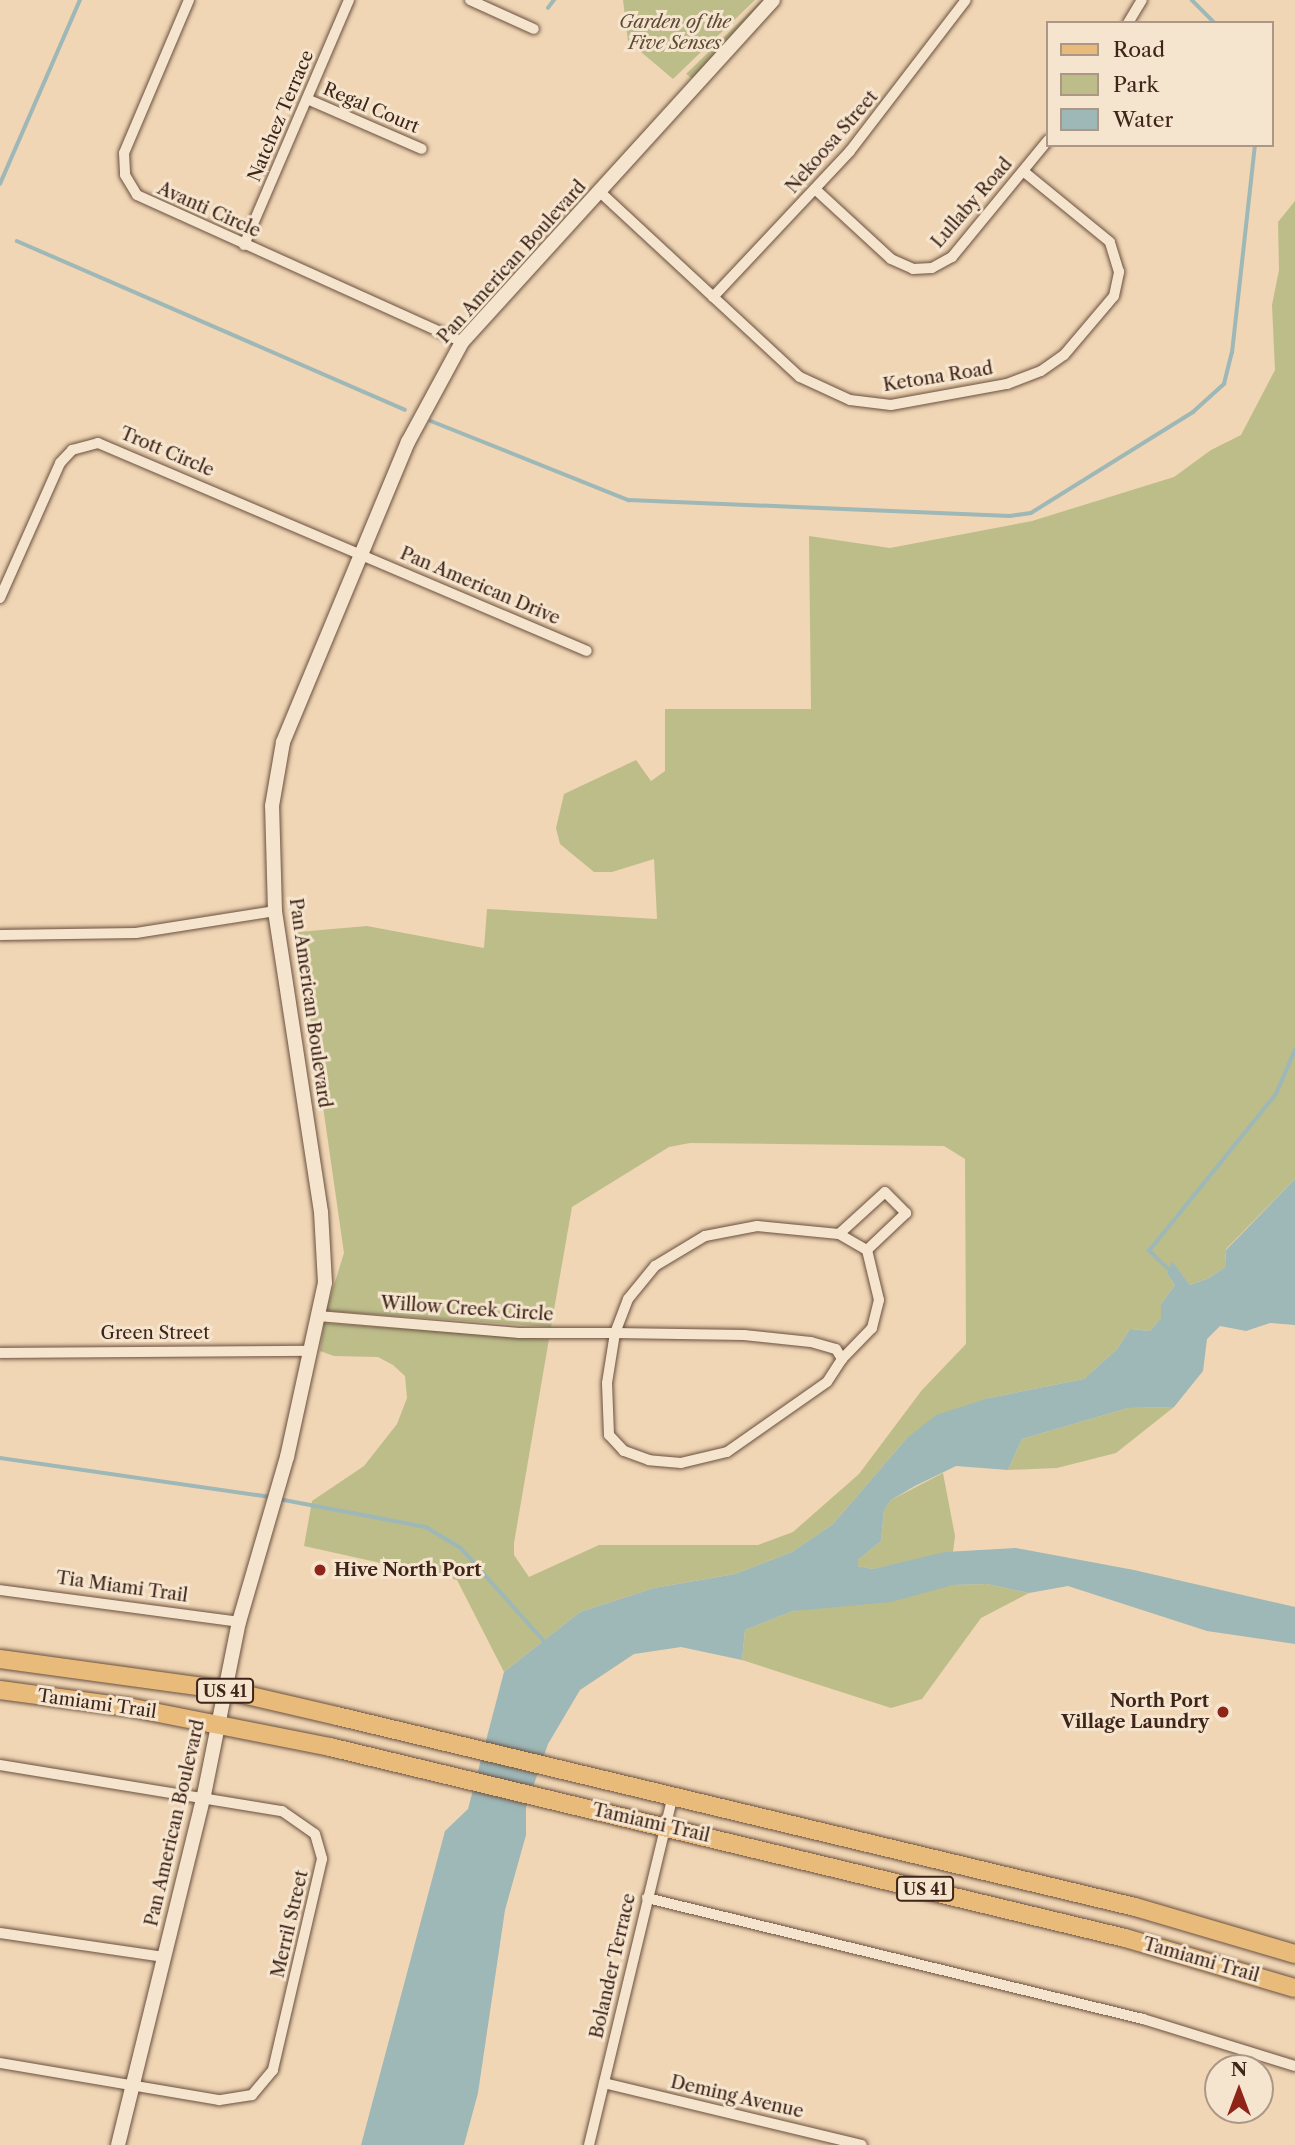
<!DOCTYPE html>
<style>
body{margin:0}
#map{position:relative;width:1295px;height:2145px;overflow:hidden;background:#f0d6b4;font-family:"Libre Caslon Text",serif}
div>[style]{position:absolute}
.green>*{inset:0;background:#bdbd8a}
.water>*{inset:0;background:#9eb7b7}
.stream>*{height:3.5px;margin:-1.75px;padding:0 1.75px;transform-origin:1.75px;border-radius:1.75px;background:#9eb7b7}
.roads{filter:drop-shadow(0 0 2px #6a5040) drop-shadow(0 0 2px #6a5040)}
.minor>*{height:10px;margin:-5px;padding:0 5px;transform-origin:5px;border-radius:5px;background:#f5e4ce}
.tertiary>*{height:14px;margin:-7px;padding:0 7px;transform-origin:7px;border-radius:7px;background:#f5e4ce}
.primary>*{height:18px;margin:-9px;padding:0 9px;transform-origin:9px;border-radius:9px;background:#e8bb7a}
.dots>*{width:19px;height:19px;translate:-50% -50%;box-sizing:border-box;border:4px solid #f5e4ce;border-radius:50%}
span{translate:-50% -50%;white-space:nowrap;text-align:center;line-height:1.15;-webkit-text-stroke:6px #f5e4ce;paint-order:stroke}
.shield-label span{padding:2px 5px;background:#f5e4ce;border:2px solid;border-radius:5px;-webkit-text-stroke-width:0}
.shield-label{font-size:16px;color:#3e2419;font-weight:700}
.park-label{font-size:18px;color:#5e4a35;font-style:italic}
.street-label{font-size:18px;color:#3e2419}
.poi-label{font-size:18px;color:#3e2419;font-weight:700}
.left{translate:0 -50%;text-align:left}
.right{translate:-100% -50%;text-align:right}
.legend{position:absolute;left:1046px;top:21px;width:228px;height:126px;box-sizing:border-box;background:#f5e4ce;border:2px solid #ac9786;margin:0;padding:9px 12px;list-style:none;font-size:21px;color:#3e2419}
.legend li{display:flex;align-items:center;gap:14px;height:35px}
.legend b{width:35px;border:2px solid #ac9786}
.north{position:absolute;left:1204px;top:2054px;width:70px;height:70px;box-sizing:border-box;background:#f5e4ce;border:2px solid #ac9786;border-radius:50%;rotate:0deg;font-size:19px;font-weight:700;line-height:28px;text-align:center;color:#3e2419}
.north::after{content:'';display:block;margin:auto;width:24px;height:32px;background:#8f2418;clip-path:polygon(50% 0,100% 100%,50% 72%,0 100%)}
</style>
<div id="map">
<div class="green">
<div style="clip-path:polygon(623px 0,755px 0,673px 79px,628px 41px)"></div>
<div style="clip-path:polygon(762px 0,765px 0,695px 80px,686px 74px)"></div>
<div style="clip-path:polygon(1295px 201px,1295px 1179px,1226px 1249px,1225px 1267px,1209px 1278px,1190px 1285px,1172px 1262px,1167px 1274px,1175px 1285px,1161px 1304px,1161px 1318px,1150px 1331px,1130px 1329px,1117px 1349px,1084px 1379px,989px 1398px,906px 1439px,833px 1524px,792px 1552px,735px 1574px,654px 1588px,580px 1612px,504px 1672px,457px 1580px,304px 1546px,312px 1501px,364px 1466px,397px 1424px,407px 1398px,405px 1376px,393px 1365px,378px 1357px,334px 1356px,320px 1351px,324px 1323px,549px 1339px,514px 1543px,514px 1555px,529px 1577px,599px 1545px,758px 1545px,793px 1532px,859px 1474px,922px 1390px,966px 1344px,965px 1159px,944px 1146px,690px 1143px,669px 1147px,572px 1207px,551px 1327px,326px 1311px,344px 1253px,298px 932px,367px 926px,484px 948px,487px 909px,657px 919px,654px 859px,612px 872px,594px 872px,560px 844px,556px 828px,564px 794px,636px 760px,651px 781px,665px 771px,665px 709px,811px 709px,809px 536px,890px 548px,1032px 521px,1174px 477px,1211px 450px,1241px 435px,1275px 370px,1272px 305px,1279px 270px,1278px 222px)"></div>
<div style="clip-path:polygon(1174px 1407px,1116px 1453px,1057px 1468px,1008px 1470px,1022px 1439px,1128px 1408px)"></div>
<div style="clip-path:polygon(943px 1473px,955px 1536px,953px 1552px,873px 1569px,858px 1566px,858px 1560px,881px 1541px,884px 1510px,891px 1500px)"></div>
<div style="clip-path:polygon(987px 1584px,1029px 1593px,981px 1618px,922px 1699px,891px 1708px,742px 1660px,745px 1630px,793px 1611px,953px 1585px)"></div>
</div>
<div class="water">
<div style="clip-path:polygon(1295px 1179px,1295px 1325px,1270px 1323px,1246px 1331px,1220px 1326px,1207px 1339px,1203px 1371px,1174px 1407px,1128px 1408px,1022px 1439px,1008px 1470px,956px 1466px,915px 1486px,891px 1500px,884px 1510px,881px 1541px,858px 1560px,858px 1566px,873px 1569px,945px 1552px,1016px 1548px,1134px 1570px,1295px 1607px,1295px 1644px,1207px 1631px,1068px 1586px,1029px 1593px,987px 1584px,953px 1585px,891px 1602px,793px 1611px,745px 1630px,742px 1660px,681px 1647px,634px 1654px,580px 1690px,548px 1744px,526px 1807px,526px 1835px,505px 1910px,478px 2093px,464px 2145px,361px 2145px,445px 1831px,468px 1809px,504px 1672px,580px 1612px,654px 1588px,735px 1574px,792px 1552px,833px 1524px,906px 1439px,936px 1415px,989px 1398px,1084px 1379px,1117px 1349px,1130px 1329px,1150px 1331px,1161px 1318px,1161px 1304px,1175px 1285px,1167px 1274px,1172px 1261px,1190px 1285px,1209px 1278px,1225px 1267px,1226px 1250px)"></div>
</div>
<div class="stream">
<div style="left:1192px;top:0;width:33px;rotate:45deg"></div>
<div style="left:548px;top:8px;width:10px;rotate:-53deg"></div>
<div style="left:0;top:184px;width:201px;rotate:-66.5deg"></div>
<div style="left:17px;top:241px;width:423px;rotate:23.5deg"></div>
<div style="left:431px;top:421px;width:213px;rotate:21.8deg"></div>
<div style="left:629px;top:500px;width:381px;rotate:2.4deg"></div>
<div style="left:1010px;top:516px;width:21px;rotate:-8deg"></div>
<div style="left:1031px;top:513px;width:191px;rotate:-31.9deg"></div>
<div style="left:1193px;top:412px;width:42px;rotate:-42.1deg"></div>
<div style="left:1224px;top:384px;width:32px;rotate:-76deg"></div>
<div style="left:1232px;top:353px;width:209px;rotate:-83.7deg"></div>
<div style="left:1172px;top:1273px;width:32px;rotate:-136deg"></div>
<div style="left:1149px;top:1251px;width:202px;rotate:-51deg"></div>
<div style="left:1276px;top:1094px;width:48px;rotate:-66.6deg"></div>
<div style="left:0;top:1458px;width:275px;rotate:8.2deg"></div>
<div style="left:279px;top:1499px;width:150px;rotate:10.8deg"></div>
<div style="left:426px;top:1527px;width:41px;rotate:31deg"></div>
<div style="left:461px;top:1548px;width:127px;rotate:48.2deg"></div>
</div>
<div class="roads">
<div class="minor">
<div style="left:189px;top:0;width:166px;rotate:113deg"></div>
<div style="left:124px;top:153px;width:22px;rotate:87deg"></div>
<div style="left:125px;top:175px;width:23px;rotate:59deg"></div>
<div style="left:137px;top:195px;width:357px;rotate:24.3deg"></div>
<div style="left:470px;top:0;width:70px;rotate:24.4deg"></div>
<div style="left:1128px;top:23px;width:27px;rotate:-59deg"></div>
<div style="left:307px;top:99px;width:125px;rotate:23.5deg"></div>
<div style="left:815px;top:189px;width:103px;rotate:42.6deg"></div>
<div style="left:891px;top:259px;width:24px;rotate:24deg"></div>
<div style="left:913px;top:269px;width:19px;rotate:-3deg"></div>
<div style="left:932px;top:268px;width:23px;rotate:-29deg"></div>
<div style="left:952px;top:257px;width:151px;rotate:-50.6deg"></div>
<div style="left:600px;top:192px;width:272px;rotate:42.8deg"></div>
<div style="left:800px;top:377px;width:55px;rotate:24.7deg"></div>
<div style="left:850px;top:400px;width:41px;rotate:7deg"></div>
<div style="left:891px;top:405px;width:118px;rotate:-10.3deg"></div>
<div style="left:1007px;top:384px;width:36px;rotate:-21deg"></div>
<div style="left:1041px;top:371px;width:28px;rotate:-35deg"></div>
<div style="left:1064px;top:355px;width:77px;rotate:-49.7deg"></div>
<div style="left:1114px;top:296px;width:25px;rotate:-78deg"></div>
<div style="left:1119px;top:272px;width:31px;rotate:-107deg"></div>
<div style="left:1110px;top:242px;width:112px;rotate:-140.8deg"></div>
<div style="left:244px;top:245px;width:267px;rotate:-66.8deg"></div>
<div style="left:713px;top:297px;width:200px;rotate:-46.8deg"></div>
<div style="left:850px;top:151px;width:190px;rotate:-52.5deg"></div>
<div style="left:0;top:598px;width:148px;rotate:-66deg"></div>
<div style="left:60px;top:463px;width:18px;rotate:-47deg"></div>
<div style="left:72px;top:450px;width:27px;rotate:-15deg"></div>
<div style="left:98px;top:443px;width:531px;rotate:23.04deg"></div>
<div style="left:0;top:935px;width:136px;rotate:-0.8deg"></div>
<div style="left:136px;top:933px;width:141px;rotate:-9deg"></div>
<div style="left:839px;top:1234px;width:62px;rotate:-42.4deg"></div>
<div style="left:885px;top:1192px;width:30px;rotate:45deg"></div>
<div style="left:906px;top:1213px;width:54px;rotate:136.5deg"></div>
<div style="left:318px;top:1316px;width:202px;rotate:4.8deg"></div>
<div style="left:519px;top:1333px;width:96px"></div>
<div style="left:615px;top:1333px;width:36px;rotate:-69deg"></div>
<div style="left:628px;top:1299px;width:43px;rotate:-50.7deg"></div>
<div style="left:655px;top:1266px;width:58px;rotate:-31deg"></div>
<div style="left:705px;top:1236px;width:53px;rotate:-10.9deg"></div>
<div style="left:757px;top:1226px;width:82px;rotate:5.6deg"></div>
<div style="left:839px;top:1234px;width:32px;rotate:30deg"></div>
<div style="left:867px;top:1250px;width:51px;rotate:76.5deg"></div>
<div style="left:879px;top:1300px;width:29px;rotate:104deg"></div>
<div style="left:872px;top:1328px;width:43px;rotate:134.1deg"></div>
<div style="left:615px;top:1333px;width:129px;rotate:0.9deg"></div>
<div style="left:744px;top:1335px;width:67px;rotate:6deg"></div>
<div style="left:811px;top:1342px;width:26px;rotate:16deg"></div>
<div style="left:836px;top:1349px;width:12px;rotate:59deg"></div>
<div style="left:842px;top:1359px;width:27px;rotate:123deg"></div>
<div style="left:827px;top:1382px;width:122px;rotate:145deg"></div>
<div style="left:727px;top:1452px;width:47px;rotate:166.6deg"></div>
<div style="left:681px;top:1463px;width:32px;rotate:-175deg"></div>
<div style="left:649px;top:1460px;width:27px;rotate:-160deg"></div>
<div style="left:624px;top:1451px;width:22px;rotate:-133deg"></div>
<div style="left:609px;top:1435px;width:52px;rotate:-92.2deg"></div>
<div style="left:607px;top:1383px;width:51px;rotate:-80.9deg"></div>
<div style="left:0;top:1353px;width:311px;rotate:-0.4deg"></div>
<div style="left:0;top:1590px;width:241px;rotate:7.6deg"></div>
<div style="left:0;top:1765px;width:286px;rotate:9.3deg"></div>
<div style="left:282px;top:1811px;width:40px;rotate:34.9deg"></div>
<div style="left:315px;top:1834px;width:26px;rotate:74deg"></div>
<div style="left:322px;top:1859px;width:217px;rotate:103.1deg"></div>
<div style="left:273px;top:2070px;width:33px;rotate:130deg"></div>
<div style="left:252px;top:2095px;width:33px;rotate:171deg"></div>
<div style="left:219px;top:2100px;width:222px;rotate:-170.4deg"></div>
<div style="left:647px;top:1898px;width:511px;rotate:13.71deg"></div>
<div style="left:1143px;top:2019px;width:159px;rotate:17.2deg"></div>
<div style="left:0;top:1933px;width:166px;rotate:8.3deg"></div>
<div style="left:604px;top:2083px;width:265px;rotate:13.5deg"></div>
<div style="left:589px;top:2145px;width:360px;rotate:-76.5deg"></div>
</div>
<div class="tertiary">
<div style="left:118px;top:2145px;width:360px;rotate:-76.2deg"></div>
<div style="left:204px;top:1795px;width:177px;rotate:-78.6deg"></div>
<div style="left:239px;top:1622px;width:172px;rotate:-73.8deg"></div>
<div style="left:287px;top:1457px;width:178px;rotate:-77.7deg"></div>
<div style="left:325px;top:1283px;width:71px;rotate:-93.2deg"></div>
<div style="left:321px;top:1212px;width:304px;rotate:-98.7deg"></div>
<div style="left:275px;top:911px;width:105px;rotate:-91.6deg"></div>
<div style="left:272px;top:806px;width:65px;rotate:-80.2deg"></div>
<div style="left:283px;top:742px;width:325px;rotate:-67.4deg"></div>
<div style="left:408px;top:442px;width:114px;rotate:-61.6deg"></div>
<div style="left:462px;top:342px;width:462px;rotate:-47.7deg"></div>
</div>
<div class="primary">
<div style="left:0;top:1659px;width:227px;rotate:7.8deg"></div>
<div style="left:225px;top:1690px;width:115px;rotate:13.1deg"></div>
<div style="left:337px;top:1716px;width:821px;rotate:13.46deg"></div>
<div style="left:1135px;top:1907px;width:167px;rotate:16.4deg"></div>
<div style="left:0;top:1690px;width:129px;rotate:7.6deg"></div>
<div style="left:128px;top:1707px;width:206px;rotate:11.2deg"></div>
<div style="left:330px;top:1747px;width:818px;rotate:13.51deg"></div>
<div style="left:1125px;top:1938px;width:177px;rotate:16.4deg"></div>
</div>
</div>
<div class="dots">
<div style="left:320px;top:1570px;background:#8f2418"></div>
<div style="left:1223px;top:1712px;background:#8f2418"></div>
</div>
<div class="shield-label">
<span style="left:225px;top:1691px">US 41</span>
<span style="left:925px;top:1889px">US 41</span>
</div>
<div class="park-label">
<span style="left:675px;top:33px">Garden of the<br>Five Senses</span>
</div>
<div class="street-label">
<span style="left:371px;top:108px;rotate:23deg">Regal Court</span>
<span style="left:281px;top:116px;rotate:-67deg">Natchez Terrace</span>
<span style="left:832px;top:142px;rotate:-49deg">Nekoosa Street</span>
<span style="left:972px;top:203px;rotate:-49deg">Lullaby Road</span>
<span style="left:209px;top:210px;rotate:24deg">Avanti Circle</span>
<span style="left:512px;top:262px;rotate:-48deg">Pan American Boulevard</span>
<span style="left:938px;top:377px;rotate:-9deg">Ketona Road</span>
<span style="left:167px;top:452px;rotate:23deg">Trott Circle</span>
<span style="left:480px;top:586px;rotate:23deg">Pan American Drive</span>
<span style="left:310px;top:1003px;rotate:82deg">Pan American Boulevard</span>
<span style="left:467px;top:1309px;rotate:4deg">Willow Creek Circle</span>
<span style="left:155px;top:1333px">Green Street</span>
<span style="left:122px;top:1587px;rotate:8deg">Tia Miami Trail</span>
<span style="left:97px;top:1704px;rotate:8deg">Tamiami Trail</span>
<span style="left:175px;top:1823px;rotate:-77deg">Pan American Boulevard</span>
<span style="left:651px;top:1823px;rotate:13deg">Tamiami Trail</span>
<span style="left:290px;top:1924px;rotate:-77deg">Merril Street</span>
<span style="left:1201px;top:1960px;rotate:16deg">Tamiami Trail</span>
<span style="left:613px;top:1966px;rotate:-77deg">Bolander Terrace</span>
<span style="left:737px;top:2097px;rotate:13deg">Deming Avenue</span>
</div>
<div class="poi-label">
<span class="left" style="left:334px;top:1570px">Hive North Port</span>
<span class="right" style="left:1209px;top:1712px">North Port<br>Village Laundry</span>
</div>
<ul class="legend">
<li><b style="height:9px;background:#e8bb7a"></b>Road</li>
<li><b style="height:19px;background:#bdbd8a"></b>Park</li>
<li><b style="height:19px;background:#9eb7b7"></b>Water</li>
</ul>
<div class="north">N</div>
</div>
